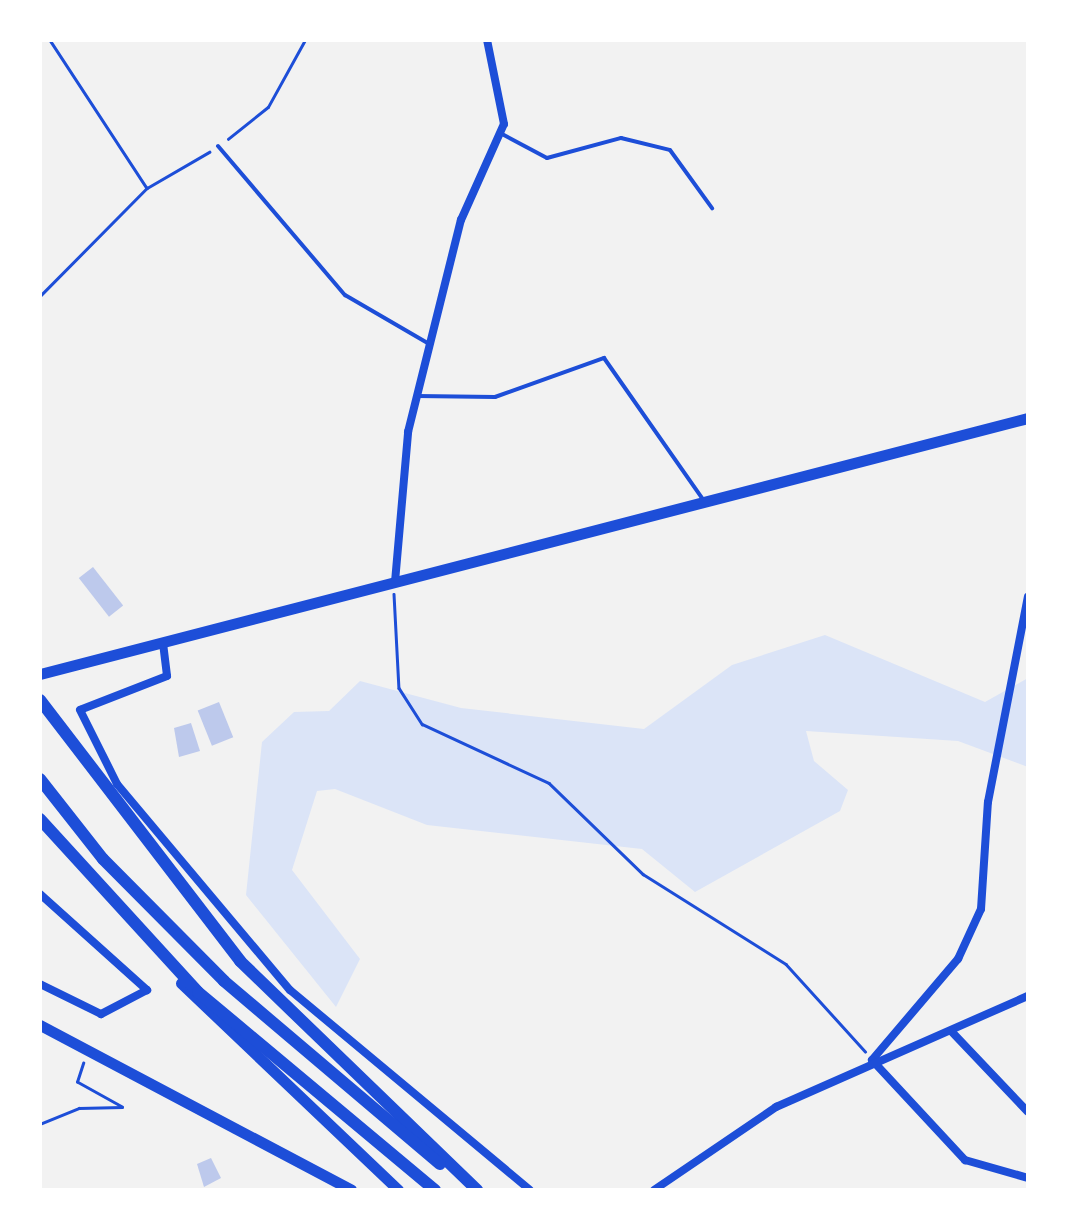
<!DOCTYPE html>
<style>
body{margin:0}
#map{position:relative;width:1068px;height:1230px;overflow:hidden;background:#f2f2f2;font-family:"IBM Plex Sans",sans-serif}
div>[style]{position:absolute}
.green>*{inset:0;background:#dbe4f7}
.building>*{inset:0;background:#bdc9ec;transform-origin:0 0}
.path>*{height:2.5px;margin:-1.25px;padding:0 1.25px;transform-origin:1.25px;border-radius:1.25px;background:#1d4ed8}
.service>*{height:4px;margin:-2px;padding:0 2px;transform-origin:2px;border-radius:2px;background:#1d4ed8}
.minor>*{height:8px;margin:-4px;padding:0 4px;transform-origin:4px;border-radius:4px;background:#1d4ed8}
.primary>*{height:11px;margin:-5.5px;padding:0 5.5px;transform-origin:5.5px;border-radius:5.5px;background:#1d4ed8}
.trunk>*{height:12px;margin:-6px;padding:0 6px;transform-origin:6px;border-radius:6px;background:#1d4ed8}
span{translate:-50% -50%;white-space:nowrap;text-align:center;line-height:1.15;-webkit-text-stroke:9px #fff;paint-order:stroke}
.frame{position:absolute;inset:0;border:42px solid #fff;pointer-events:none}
</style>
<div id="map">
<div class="green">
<div style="clip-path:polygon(825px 635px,985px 702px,1028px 678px,1028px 767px,958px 741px,806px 731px,814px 761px,848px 790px,840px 811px,695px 892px,642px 849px,427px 825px,335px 789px,317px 791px,292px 870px,360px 959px,336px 1007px,246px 895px,262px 742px,294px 712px,329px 711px,360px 681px,461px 708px,644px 729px,732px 665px)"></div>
</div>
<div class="building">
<div style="left:93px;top:567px;width:49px;height:18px;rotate:52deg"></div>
<div style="left:219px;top:702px;width:38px;height:23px;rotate:68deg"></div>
<div style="clip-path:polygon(191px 723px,200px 751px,179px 757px,174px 728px)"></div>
<div style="clip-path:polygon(211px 1158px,221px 1178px,204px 1187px,197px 1164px)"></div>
</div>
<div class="path">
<div style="left:50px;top:40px;width:177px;rotate:56.8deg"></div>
<div style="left:228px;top:139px;width:51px;rotate:-38.7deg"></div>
<div style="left:268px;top:107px;width:77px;rotate:-61.1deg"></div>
<div style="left:40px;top:296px;width:152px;rotate:-45.3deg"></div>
<div style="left:147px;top:188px;width:72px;rotate:-30.1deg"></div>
<div style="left:394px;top:594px;width:94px;rotate:87deg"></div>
<div style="left:399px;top:688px;width:43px;rotate:57.4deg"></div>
<div style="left:422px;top:724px;width:140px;rotate:24.9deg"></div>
<div style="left:549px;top:783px;width:131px;rotate:44.1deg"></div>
<div style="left:643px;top:874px;width:169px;rotate:32.2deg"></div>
<div style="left:786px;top:964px;width:118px;rotate:47.8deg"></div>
<div style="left:40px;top:1124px;width:42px;rotate:-22.3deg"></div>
<div style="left:79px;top:1108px;width:43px;rotate:-1.3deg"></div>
<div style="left:122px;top:1107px;width:51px;rotate:-150.9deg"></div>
<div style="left:77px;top:1082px;width:20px;rotate:-72deg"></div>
</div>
<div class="service">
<div style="left:502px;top:134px;width:51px;rotate:28.1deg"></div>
<div style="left:547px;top:158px;width:77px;rotate:-15.1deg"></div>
<div style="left:621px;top:138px;width:50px;rotate:13.8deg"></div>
<div style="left:670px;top:150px;width:72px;rotate:54.1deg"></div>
<div style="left:218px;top:146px;width:196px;rotate:49.6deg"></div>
<div style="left:345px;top:295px;width:99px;rotate:30.2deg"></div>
<div style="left:417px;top:396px;width:78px;rotate:0.7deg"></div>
<div style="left:495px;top:397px;width:116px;rotate:-19.7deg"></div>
<div style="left:604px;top:358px;width:171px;rotate:55deg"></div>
</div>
<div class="minor">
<div style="left:395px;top:582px;width:151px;rotate:-85deg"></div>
<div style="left:408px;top:432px;width:219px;rotate:-76deg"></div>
<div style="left:461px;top:220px;width:105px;rotate:-65.9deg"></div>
<div style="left:504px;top:124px;width:86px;rotate:-101.4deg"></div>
<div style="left:163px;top:643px;width:33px;rotate:83deg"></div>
<div style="left:167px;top:676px;width:93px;rotate:158.7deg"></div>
<div style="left:80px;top:710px;width:83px;rotate:63.4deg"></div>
<div style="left:117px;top:784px;width:269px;rotate:50deg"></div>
<div style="left:290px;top:990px;width:312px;rotate:39.8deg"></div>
<div style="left:40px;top:894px;width:144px;rotate:41.9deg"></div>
<div style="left:147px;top:990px;width:52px;rotate:152.4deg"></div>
<div style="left:101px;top:1014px;width:68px;rotate:-153.8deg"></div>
<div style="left:952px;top:1032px;width:110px;rotate:46.5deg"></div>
<div style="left:872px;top:1060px;width:133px;rotate:-49.6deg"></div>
<div style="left:958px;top:959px;width:55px;rotate:-65.3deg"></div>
<div style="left:981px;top:909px;width:107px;rotate:-86.3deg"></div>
<div style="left:988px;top:802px;width:209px;rotate:-79deg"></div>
<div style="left:872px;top:1060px;width:137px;rotate:47.1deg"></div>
<div style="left:965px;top:1160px;width:66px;rotate:15.9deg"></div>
<div style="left:654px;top:1190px;width:148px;rotate:-34.2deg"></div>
<div style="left:776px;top:1107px;width:275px;rotate:-23.8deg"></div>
</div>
<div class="primary">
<div style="left:40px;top:674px;width:1021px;rotate:-14.53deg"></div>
<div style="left:181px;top:983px;width:300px;rotate:43.6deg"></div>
<div style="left:40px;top:1025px;width:352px;rotate:27.9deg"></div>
</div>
<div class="trunk">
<div style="left:40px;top:700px;width:329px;rotate:52.5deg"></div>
<div style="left:240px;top:961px;width:330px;rotate:44deg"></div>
<div style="left:40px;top:779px;width:102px;rotate:51.8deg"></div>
<div style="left:103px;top:859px;width:172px;rotate:45.2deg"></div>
<div style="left:224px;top:981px;width:283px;rotate:40.3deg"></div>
<div style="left:40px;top:819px;width:234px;rotate:47.6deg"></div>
<div style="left:198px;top:992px;width:309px;rotate:39.9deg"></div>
</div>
<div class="frame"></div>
</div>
